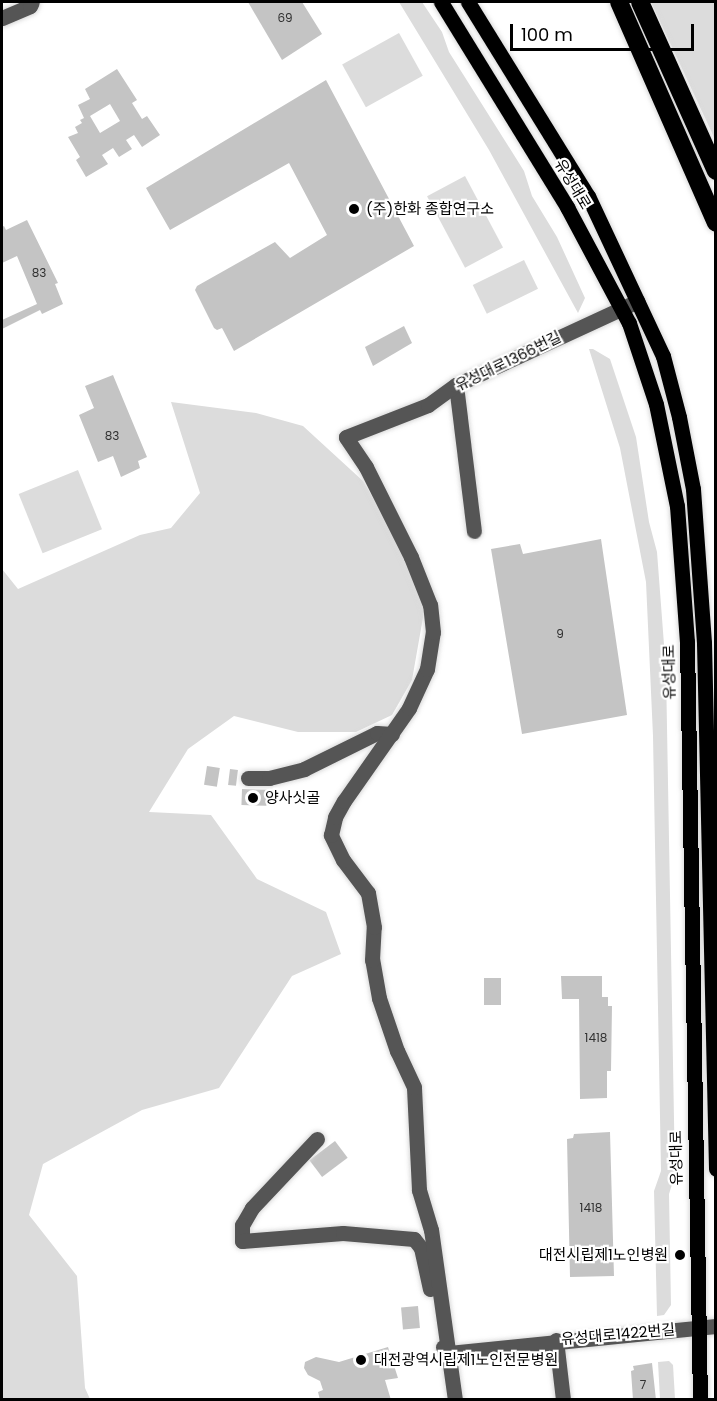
<!DOCTYPE html>
<meta charset="utf-8">
<style>
body{margin:0}
#map{position:relative;width:717px;height:1401px;overflow:hidden;background:#fff;font-family:Poppins,"Noto Sans KR",sans-serif}
div>[style]{position:absolute}
.green>*{inset:0;background:#dcdcdc;transform-origin:0 0}
.building>*{inset:0;background:#c4c4c4;transform-origin:0 0}
.roads{filter:drop-shadow(0 0 2px #dbdbdb) drop-shadow(0 0 2px #dbdbdb)}
.minor>*{height:15px;margin:-7.5px;padding:0 7.5px;transform-origin:7.5px;border-radius:7.5px;background:#555}
.major>*{height:15px;margin:-7.5px;padding:0 7.5px;transform-origin:7.5px;border-radius:7.5px;background:#000}
.highway>*{height:18px;margin:-9px;padding:0 9px;transform-origin:9px;border-radius:9px;background:#000}
.dots>*{width:16px;height:16px;translate:-50% -50%;box-sizing:border-box;border:3px solid #fff;border-radius:50%}
span{translate:-50% -50%;white-space:nowrap;text-align:center;line-height:1.15;-webkit-text-stroke:4.5px #fff;paint-order:stroke}
.number-label{font-size:12px;color:#313131}
.number-label span{-webkit-text-stroke-width:0}
.street-label{font-size:15px;color:#000}
.poi-label{font-size:15px;color:#000}
.left{translate:0 -50%;text-align:left}
.right{translate:-100% -50%;text-align:right}
.frame{position:absolute;inset:0;border:3px solid #000;pointer-events:none}
.scale{position:absolute;left:510px;top:24px;width:184px;height:27px;box-sizing:border-box;border:3px solid #000;border-top:0;padding-left:8px;font-size:18px;line-height:21px;white-space:nowrap;color:#000;-webkit-text-stroke:4px #fff;paint-order:stroke}
</style>
<div id="map">
<div class="green">
<div style="clip-path:polygon(399px 2px,422px 2px,442px 32px,449px 52px,524px 171px,532px 196px,557px 237px,585px 298px,578px 313px,489px 150px)"></div>
<div style="clip-path:polygon(651px 2px,715px 2px,715px 141px,712px 133px)"></div>
<div style="left:399px;top:33px;width:49px;height:65px;rotate:61deg"></div>
<div style="left:465px;top:176px;width:81px;height:43px;rotate:62deg"></div>
<div style="left:524px;top:260px;width:32px;height:57px;rotate:64deg"></div>
<div style="clip-path:polygon(589px 349px,593px 349px,610px 359px,636px 437px,649px 522px,657px 552px,666px 671px,675px 1175px,669px 1194px,671px 1305px,664px 1315px,657px 1316px,654px 1191px,661px 1171px,653px 736px,646px 582px,620px 448px)"></div>
<div style="clip-path:polygon(171px 402px,256px 413px,303px 426px,363px 481px,396px 538px,425px 606px,412px 680px,392px 715px,356px 732px,298px 732px,234px 716px,188px 749px,149px 812px,211px 815px,257px 879px,326px 912px,341px 954px,292px 976px,219px 1088px,142px 1110px,43px 1164px,29px 1215px,77px 1276px,85px 1388px,90px 1399px,2px 1399px,2px 569px,18px 589px,140px 535px,171px 528px,200px 493px)"></div>
<div style="left:78px;top:470px;width:64px;height:64px;rotate:68deg"></div>
<div style="clip-path:polygon(669px 1361px,673px 1365px,675px 1399px,660px 1399px,658px 1362px)"></div>
</div>
<div class="building">
<div style="clip-path:polygon(248px 2px,302px 2px,322px 34px,282px 60px)"></div>
<div style="clip-path:polygon(evenodd,117px 69px,137px 100px,132px 103px,142px 119px,147px 116px,160px 135px,142px 147px,134px 135px,126px 140px,132px 149px,119px 157px,113px 148px,102px 155px,108px 164px,86px 177px,76px 160px,80px 157px,68px 137px,78px 133px,75px 127px,82px 123px,80px 120px,84px 118px,78px 105px,90px 99px,85px 89px,117px 69px,110px 104px,120px 121px,100px 133px,90px 116px,110px 104px)"></div>
<div style="clip-path:polygon(326px 80px,414px 246px,234px 351px,222px 328px,217px 330px,214px 328px,195px 290px,197px 286px,275px 242px,290px 258px,327px 235px,289px 163px,170px 230px,146px 188px)"></div>
<div style="clip-path:polygon(27px 220px,58px 283px,55px 284px,63px 304px,42px 314px,40px 310px,2px 329px,2px 320px,37px 304px,17px 256px,2px 263px,2px 227px,4px 226px,6px 230px)"></div>
<div style="clip-path:polygon(404px 326px,412px 343px,373px 366px,365px 347px)"></div>
<div style="clip-path:polygon(113px 375px,147px 457px,138px 461px,140px 468px,121px 477px,113px 456px,98px 462px,79px 415px,94px 408px,85px 386px)"></div>
<div style="clip-path:polygon(601px 539px,627px 715px,522px 734px,491px 549px,520px 544px,523px 554px)"></div>
<div style="left:207px;top:766px;width:13px;height:19px;rotate:9deg"></div>
<div style="left:230px;top:769px;width:8px;height:16px;rotate:7deg"></div>
<div style="left:242px;top:789px;width:25px;height:16px;rotate:2deg"></div>
<div style="clip-path:polygon(561px 976px,602px 976px,602px 997px,608px 997px,608px 1006px,612px 1006px,611px 1071px,607px 1071px,607px 1098px,580px 1099px,579px 999px,562px 999px)"></div>
<div style="left:484px;top:978px;width:17px;height:27px"></div>
<div style="clip-path:polygon(610px 1132px,614px 1276px,570px 1277px,567px 1139px,573px 1138px,574px 1134px)"></div>
<div style="left:335px;top:1141px;width:21px;height:32px;rotate:53deg"></div>
<div style="left:418px;top:1306px;width:22px;height:17px;rotate:85deg"></div>
<div style="clip-path:polygon(388px 1347px,398px 1378px,385px 1380px,391px 1400px,320px 1400px,318px 1392px,323px 1390px,320px 1381px,308px 1375px,304px 1368px,305px 1362px,316px 1357px,339px 1362px)"></div>
<div style="clip-path:polygon(652px 1363px,656px 1400px,633px 1400px,631px 1371px,634px 1370px,633px 1366px)"></div>
</div>
<div class="roads">
<div class="minor">
<div style="left:2px;top:18px;width:30px;rotate:-23deg"></div>
<div style="left:30px;top:6px;width:4px;rotate:-63deg"></div>
<div style="left:456px;top:385px;width:147px;rotate:83deg"></div>
<div style="left:248px;top:778px;width:21px"></div>
<div style="left:269px;top:778px;width:36px;rotate:-14deg"></div>
<div style="left:304px;top:769px;width:81px;rotate:-26.3deg"></div>
<div style="left:377px;top:733px;width:15px;rotate:4deg"></div>
<div style="left:317px;top:1139px;width:95px;rotate:133.3deg"></div>
<div style="left:252px;top:1208px;width:20px;rotate:120deg"></div>
<div style="left:242px;top:1225px;width:16px;rotate:90deg"></div>
<div style="left:242px;top:1241px;width:101px;rotate:-4.5deg"></div>
<div style="left:343px;top:1233px;width:71px;rotate:4.8deg"></div>
<div style="left:414px;top:1239px;width:11px;rotate:52deg"></div>
<div style="left:421px;top:1248px;width:42px;rotate:77.6deg"></div>
<div style="left:556px;top:1340px;width:60px;rotate:83.3deg"></div>
<div style="left:443px;top:1347px;width:8px;rotate:45deg"></div>
<div style="left:449px;top:1353px;width:268px;rotate:-5.8deg"></div>
<div style="left:455px;top:1400px;width:172px;rotate:-98deg"></div>
<div style="left:431px;top:1230px;width:42px;rotate:-106.7deg"></div>
<div style="left:419px;top:1190px;width:103px;rotate:-92.8deg"></div>
<div style="left:414px;top:1087px;width:40px;rotate:-115deg"></div>
<div style="left:397px;top:1051px;width:56px;rotate:-108.8deg"></div>
<div style="left:379px;top:998px;width:39px;rotate:-100deg"></div>
<div style="left:372px;top:960px;width:33px;rotate:-87deg"></div>
<div style="left:374px;top:927px;width:35px;rotate:-100deg"></div>
<div style="left:368px;top:893px;width:41px;rotate:-127.1deg"></div>
<div style="left:343px;top:860px;width:28px;rotate:-116deg"></div>
<div style="left:331px;top:835px;width:18px;rotate:-77deg"></div>
<div style="left:335px;top:817px;width:18px;rotate:-61deg"></div>
<div style="left:344px;top:801px;width:113px;rotate:-55deg"></div>
<div style="left:409px;top:708px;width:43px;rotate:-65.2deg"></div>
<div style="left:427px;top:669px;width:37px;rotate:-81deg"></div>
<div style="left:433px;top:632px;width:27px;rotate:-96deg"></div>
<div style="left:430px;top:605px;width:52px;rotate:-111.6deg"></div>
<div style="left:411px;top:557px;width:101px;rotate:-116.6deg"></div>
<div style="left:366px;top:467px;width:36px;rotate:-124deg"></div>
<div style="left:346px;top:437px;width:88px;rotate:-21.3deg"></div>
<div style="left:428px;top:405px;width:34px;rotate:-36deg"></div>
<div style="left:456px;top:385px;width:200px;rotate:-24.8deg"></div>
</div>
<div class="major">
<div style="left:441px;top:2px;width:241px;rotate:58.4deg"></div>
<div style="left:567px;top:207px;width:132px;rotate:61.9deg"></div>
<div style="left:629px;top:323px;width:85px;rotate:71.6deg"></div>
<div style="left:656px;top:404px;width:104px;rotate:78.4deg"></div>
<div style="left:677px;top:506px;width:136px;rotate:85.8deg"></div>
<div style="left:687px;top:642px;width:758px;rotate:89.02deg"></div>
<div style="left:468px;top:2px;width:228px;rotate:58.3deg"></div>
<div style="left:588px;top:196px;width:177px;rotate:64.9deg"></div>
<div style="left:663px;top:356px;width:63px;rotate:75.3deg"></div>
<div style="left:679px;top:417px;width:73px;rotate:79deg"></div>
<div style="left:693px;top:489px;width:154px;rotate:85.9deg"></div>
<div style="left:704px;top:643px;width:526px;rotate:88.69deg"></div>
</div>
<div class="highway">
<div style="left:619px;top:2px;width:241px;rotate:66.3deg"></div>
<div style="left:640px;top:2px;width:185px;rotate:65.8deg"></div>
</div>
</div>
<div class="dots">
<div style="left:354px;top:209px;background:#000"></div>
<div style="left:253px;top:798px;background:#000"></div>
<div style="left:680px;top:1255px;background:#000"></div>
<div style="left:361px;top:1360px;background:#000"></div>
</div>
<div class="number-label">
<span style="left:285px;top:18px">69</span>
<span style="left:39px;top:273px">83</span>
<span style="left:112px;top:436px">83</span>
<span style="left:560px;top:634px">9</span>
<span style="left:596px;top:1038px">1418</span>
<span style="left:591px;top:1208px">1418</span>
<span style="left:643px;top:1385px">7</span>
</div>
<div class="street-label">
<span style="left:573px;top:184px;rotate:59deg">유성대로</span>
<span style="left:508px;top:361px;rotate:-26deg">유성대로1366번길</span>
<span style="left:669px;top:672px;rotate:-91deg">유성대로</span>
<span style="left:676px;top:1158px;rotate:-91deg">유성대로</span>
<span style="left:618px;top:1334px;rotate:-5deg">유성대로1422번길</span>
</div>
<div class="poi-label">
<span class="left" style="left:366px;top:209px">(주)한화 종합연구소</span>
<span class="left" style="left:265px;top:798px">양사싯골</span>
<span class="right" style="left:668px;top:1255px">대전시립제1노인병원</span>
<span class="left" style="left:374px;top:1360px">대전광역시립제1노인전문병원</span>
</div>
<div class="frame"></div>
<div class="scale">100 m</div>
</div>
